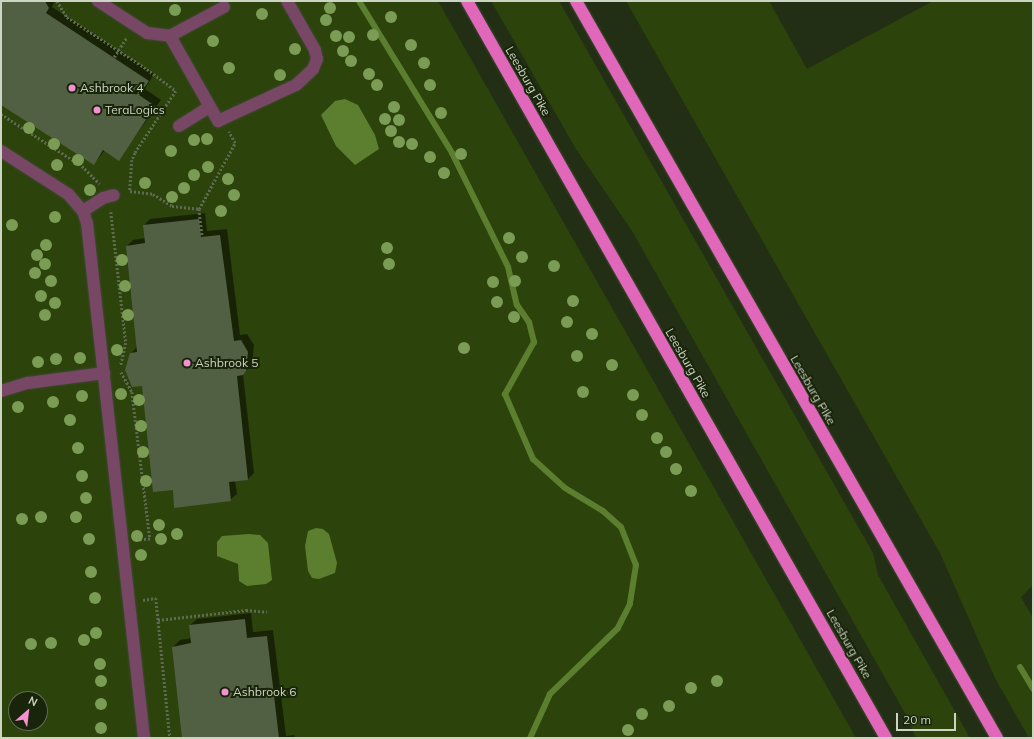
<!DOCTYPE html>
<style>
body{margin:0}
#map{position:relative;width:1034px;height:739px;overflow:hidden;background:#222f14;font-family:Mulish,sans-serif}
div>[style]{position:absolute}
.green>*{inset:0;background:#2d430c}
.water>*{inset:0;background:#5b7f2e}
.shadow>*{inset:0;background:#0007}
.stream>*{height:6px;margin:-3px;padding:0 3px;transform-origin:3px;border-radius:3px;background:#5b7f2e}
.building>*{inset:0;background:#516043}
.path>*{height:2.5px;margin-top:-1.25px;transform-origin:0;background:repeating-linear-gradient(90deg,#5e6a52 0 2px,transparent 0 4px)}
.roads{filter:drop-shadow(0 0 1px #3d4a30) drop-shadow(0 0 1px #3d4a30)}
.minor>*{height:12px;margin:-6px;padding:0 6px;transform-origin:6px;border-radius:6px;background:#784766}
.highway>*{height:12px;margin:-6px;padding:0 6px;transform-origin:6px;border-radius:6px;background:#e067b9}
.trees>*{width:12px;height:12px;margin:-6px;border-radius:50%;background:#7b9c54}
.dots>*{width:11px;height:11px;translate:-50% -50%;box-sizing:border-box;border:2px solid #19250a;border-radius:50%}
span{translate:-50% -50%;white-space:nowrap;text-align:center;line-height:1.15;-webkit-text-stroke:4px #19250a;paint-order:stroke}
.street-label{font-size:12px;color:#ccd5c4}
.poi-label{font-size:12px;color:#ccd5c4}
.left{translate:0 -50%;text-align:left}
.frame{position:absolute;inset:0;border:2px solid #ccd5c4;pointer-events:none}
.north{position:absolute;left:8px;top:691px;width:40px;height:40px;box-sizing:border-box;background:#19250a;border:1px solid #616b54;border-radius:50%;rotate:28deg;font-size:11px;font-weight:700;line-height:16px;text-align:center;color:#ccd5c4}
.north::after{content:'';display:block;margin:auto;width:14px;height:18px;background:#f591d2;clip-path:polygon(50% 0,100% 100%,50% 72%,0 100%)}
.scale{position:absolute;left:896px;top:713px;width:60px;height:18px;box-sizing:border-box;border:2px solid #ccd5c4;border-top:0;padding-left:5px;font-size:12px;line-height:14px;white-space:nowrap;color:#ccd5c4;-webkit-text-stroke:3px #19250a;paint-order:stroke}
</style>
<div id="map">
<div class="green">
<div style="clip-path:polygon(evenodd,1px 1px,438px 1px,856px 738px,1px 738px,1px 1px,16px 699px,40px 699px,40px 723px,16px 723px,16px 699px)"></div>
<div style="clip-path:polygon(491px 1px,559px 1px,873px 553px,878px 575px,970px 738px,916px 738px,906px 715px,632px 231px,576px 149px)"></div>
<div style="clip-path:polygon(626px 1px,769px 1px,807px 69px,933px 1px,1033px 1px,1033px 585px,1021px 597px,1033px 618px,1033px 738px,1029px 738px,995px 678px,940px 553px)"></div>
</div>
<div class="water">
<div style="clip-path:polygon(345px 99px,358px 105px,375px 135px,379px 149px,355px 165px,336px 146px,321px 115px,335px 101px)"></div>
<div style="clip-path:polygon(316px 528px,323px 529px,329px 534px,337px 563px,335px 573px,319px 579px,312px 578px,308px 571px,305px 546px,308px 531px)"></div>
<div style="clip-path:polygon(249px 534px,260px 535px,268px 543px,272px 580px,266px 584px,247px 586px,239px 581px,238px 564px,217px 556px,217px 542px,222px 536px)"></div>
</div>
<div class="shadow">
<div style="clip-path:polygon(1px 1px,55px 1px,52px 7px,154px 74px,145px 89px,161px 100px,119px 159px,105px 150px,94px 164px,1px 104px)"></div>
<div style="clip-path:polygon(205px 213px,207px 231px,227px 229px,240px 335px,247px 334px,254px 345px,252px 364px,243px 374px,254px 473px,248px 479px,235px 481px,237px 494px,230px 500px,174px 489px,143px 384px,130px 354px,137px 347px,127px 246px,133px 240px,145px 238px,144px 225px,150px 219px)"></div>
<div style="clip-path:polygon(251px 613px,253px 632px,273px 630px,286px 736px,294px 735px,295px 738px,183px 738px,173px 647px,180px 640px,192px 638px,190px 625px,197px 619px)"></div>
</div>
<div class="stream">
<div style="left:359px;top:1px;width:178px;rotate:58.5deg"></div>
<div style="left:452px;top:153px;width:127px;rotate:63.8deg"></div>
<div style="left:508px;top:267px;width:39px;rotate:77deg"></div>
<div style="left:517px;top:305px;width:21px;rotate:55deg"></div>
<div style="left:529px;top:322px;width:21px;rotate:76deg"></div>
<div style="left:534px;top:342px;width:60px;rotate:119.1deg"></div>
<div style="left:505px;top:394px;width:71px;rotate:66.7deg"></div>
<div style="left:533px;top:459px;width:43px;rotate:42.2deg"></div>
<div style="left:565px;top:488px;width:44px;rotate:31.2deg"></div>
<div style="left:603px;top:511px;width:24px;rotate:42deg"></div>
<div style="left:621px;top:527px;width:41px;rotate:68.5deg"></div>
<div style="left:636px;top:565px;width:39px;rotate:99deg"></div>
<div style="left:630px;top:604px;width:27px;rotate:117deg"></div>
<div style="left:618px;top:628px;width:95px;rotate:135.9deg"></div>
<div style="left:550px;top:694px;width:48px;rotate:114.4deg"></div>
<div style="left:1020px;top:667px;width:26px;rotate:59deg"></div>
</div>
<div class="building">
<div style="clip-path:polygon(1px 1px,45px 1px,49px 8px,46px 13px,149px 81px,139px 95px,155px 106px,119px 161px,103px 150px,94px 165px,1px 105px)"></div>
<div style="clip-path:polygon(199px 219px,201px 237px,220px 235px,234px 341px,241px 340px,248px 352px,246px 371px,243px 375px,237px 376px,248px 480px,229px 482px,231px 501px,174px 508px,173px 490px,153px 492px,142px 386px,132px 387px,125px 370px,130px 353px,137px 352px,126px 246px,145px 243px,143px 225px)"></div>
<div style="clip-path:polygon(245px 619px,247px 638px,267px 636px,279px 738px,182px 738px,172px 647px,191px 643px,189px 625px)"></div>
</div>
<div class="path">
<div style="left:57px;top:1px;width:19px;rotate:58deg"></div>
<div style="left:67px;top:17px;width:95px;rotate:33deg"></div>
<div style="left:147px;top:69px;width:36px;rotate:37deg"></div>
<div style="left:176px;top:91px;width:74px;rotate:123.5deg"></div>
<div style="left:135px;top:153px;width:8px;rotate:113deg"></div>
<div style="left:132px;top:160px;width:31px;rotate:94deg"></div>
<div style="left:114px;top:57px;width:24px;rotate:-57deg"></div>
<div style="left:1px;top:114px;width:96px;rotate:32.7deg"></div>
<div style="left:82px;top:166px;width:25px;rotate:45deg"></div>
<div style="left:130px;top:191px;width:23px;rotate:7deg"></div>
<div style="left:153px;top:194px;width:22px;rotate:32deg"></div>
<div style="left:172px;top:206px;width:27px;rotate:6deg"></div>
<div style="left:199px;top:209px;width:26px;rotate:83deg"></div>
<div style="left:199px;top:209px;width:75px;rotate:-61.4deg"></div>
<div style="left:235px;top:143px;width:13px;rotate:-119deg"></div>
<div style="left:111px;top:212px;width:132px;rotate:83.5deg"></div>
<div style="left:126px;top:343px;width:23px;rotate:103deg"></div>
<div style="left:121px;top:372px;width:23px;rotate:61deg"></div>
<div style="left:132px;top:392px;width:148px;rotate:83deg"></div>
<div style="left:150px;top:539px;width:12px;rotate:175deg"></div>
<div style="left:143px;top:600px;width:13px;rotate:-9deg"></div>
<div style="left:156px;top:598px;width:141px;rotate:84.3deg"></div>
<div style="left:158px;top:620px;width:89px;rotate:-6.5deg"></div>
<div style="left:246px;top:610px;width:21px;rotate:5deg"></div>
</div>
<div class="roads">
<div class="minor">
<div style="left:98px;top:1px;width:59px;rotate:33.1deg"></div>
<div style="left:147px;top:33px;width:23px;rotate:7deg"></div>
<div style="left:224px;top:7px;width:61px;rotate:151.8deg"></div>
<div style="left:170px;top:36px;width:98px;rotate:60.5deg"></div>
<div style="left:218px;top:121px;width:86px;rotate:-24.8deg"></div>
<div style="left:296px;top:85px;width:23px;rotate:-43deg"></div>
<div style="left:313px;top:69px;width:11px;rotate:-68deg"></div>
<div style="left:317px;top:59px;width:9px;rotate:-103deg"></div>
<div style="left:315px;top:50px;width:56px;rotate:-119.7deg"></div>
<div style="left:179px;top:126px;width:36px;rotate:-32deg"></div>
<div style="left:1px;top:151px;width:80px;rotate:32.7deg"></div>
<div style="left:68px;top:194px;width:23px;rotate:49deg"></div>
<div style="left:83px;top:211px;width:13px;rotate:72deg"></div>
<div style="left:87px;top:223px;width:518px;rotate:83.68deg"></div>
<div style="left:83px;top:211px;width:24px;rotate:-33deg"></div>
<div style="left:103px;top:198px;width:11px;rotate:-15deg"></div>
<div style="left:1px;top:391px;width:28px;rotate:-17deg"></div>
<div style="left:28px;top:383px;width:77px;rotate:-7.5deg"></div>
</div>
<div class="highway">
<div style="left:467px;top:1px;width:848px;rotate:60.38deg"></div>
<div style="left:576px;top:1px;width:849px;rotate:60.26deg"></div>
</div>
</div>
<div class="trees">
<div style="left:330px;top:8px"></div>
<div style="left:175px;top:10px"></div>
<div style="left:262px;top:14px"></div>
<div style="left:391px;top:17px"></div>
<div style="left:326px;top:20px"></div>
<div style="left:373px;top:35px"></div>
<div style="left:336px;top:36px"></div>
<div style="left:349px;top:37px"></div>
<div style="left:213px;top:41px"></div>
<div style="left:411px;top:45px"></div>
<div style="left:295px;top:49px"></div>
<div style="left:343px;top:51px"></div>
<div style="left:351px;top:61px"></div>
<div style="left:424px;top:63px"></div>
<div style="left:229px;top:68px"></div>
<div style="left:369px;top:74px"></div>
<div style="left:280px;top:75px"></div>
<div style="left:377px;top:85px"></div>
<div style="left:430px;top:85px"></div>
<div style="left:394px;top:107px"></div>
<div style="left:441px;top:113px"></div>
<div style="left:385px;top:119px"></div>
<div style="left:399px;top:120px"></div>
<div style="left:29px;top:128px"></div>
<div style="left:391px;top:131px"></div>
<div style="left:207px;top:139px"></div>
<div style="left:194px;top:140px"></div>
<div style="left:399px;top:142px"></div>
<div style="left:54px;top:144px"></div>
<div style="left:412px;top:144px"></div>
<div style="left:171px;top:151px"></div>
<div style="left:461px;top:154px"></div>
<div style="left:430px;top:157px"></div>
<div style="left:78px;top:160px"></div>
<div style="left:57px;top:165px"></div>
<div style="left:208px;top:167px"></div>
<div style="left:444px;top:173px"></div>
<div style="left:194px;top:175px"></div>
<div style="left:228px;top:179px"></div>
<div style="left:145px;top:183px"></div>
<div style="left:184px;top:188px"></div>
<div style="left:90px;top:190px"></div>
<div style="left:234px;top:195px"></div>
<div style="left:172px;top:197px"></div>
<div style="left:221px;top:211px"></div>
<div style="left:55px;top:217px"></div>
<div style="left:12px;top:225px"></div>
<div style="left:509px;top:238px"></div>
<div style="left:46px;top:245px"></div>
<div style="left:387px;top:248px"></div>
<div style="left:37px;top:255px"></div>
<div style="left:522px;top:257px"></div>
<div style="left:122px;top:260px"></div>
<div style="left:45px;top:264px"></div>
<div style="left:389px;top:264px"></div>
<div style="left:554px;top:266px"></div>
<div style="left:35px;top:273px"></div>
<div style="left:51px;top:281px"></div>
<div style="left:515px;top:281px"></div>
<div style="left:493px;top:282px"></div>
<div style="left:125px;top:286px"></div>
<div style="left:41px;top:296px"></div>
<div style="left:573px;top:301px"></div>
<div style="left:497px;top:302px"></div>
<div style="left:55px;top:303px"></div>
<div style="left:45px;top:315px"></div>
<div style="left:128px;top:315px"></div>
<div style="left:514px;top:317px"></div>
<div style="left:567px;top:322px"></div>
<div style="left:592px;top:334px"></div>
<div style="left:464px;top:348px"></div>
<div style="left:117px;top:350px"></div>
<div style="left:577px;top:356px"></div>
<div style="left:80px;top:358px"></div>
<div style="left:56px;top:359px"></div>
<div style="left:38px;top:362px"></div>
<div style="left:612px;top:365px"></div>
<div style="left:583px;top:392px"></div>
<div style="left:121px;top:394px"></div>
<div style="left:633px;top:395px"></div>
<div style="left:82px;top:396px"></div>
<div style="left:139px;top:400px"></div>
<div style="left:53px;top:402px"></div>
<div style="left:18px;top:407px"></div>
<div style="left:642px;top:415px"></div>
<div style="left:70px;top:420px"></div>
<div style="left:141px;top:426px"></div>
<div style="left:657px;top:438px"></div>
<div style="left:78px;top:448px"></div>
<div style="left:143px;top:452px"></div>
<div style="left:666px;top:452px"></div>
<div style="left:676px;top:469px"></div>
<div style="left:82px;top:476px"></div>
<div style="left:146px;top:481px"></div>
<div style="left:691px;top:491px"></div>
<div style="left:86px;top:498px"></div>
<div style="left:41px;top:517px"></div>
<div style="left:76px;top:517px"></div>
<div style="left:22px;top:519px"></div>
<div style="left:159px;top:525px"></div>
<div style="left:177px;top:534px"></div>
<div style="left:137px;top:536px"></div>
<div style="left:89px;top:539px"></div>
<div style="left:161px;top:539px"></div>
<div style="left:141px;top:555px"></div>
<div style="left:91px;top:572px"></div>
<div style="left:95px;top:598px"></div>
<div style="left:96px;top:633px"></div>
<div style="left:84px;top:640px"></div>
<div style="left:51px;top:643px"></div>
<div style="left:31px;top:644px"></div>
<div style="left:100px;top:664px"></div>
<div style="left:101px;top:681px"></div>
<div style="left:717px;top:681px"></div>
<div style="left:691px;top:688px"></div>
<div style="left:101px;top:704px"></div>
<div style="left:669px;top:706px"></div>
<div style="left:642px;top:714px"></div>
<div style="left:101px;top:728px"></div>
<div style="left:628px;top:730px"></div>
</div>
<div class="dots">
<div style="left:72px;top:88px;background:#f591d2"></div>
<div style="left:97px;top:110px;background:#f591d2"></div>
<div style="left:187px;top:363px;background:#f591d2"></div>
<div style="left:225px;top:692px;background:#f591d2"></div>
</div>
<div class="street-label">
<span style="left:528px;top:81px;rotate:60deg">Leesburg Pike</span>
<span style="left:688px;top:363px;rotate:60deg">Leesburg Pike</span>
<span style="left:813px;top:390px;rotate:60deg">Leesburg PIke</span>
<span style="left:849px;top:644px;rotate:60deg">Leesburg Pike</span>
</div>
<div class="poi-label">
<span class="left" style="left:80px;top:88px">Ashbrook 4</span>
<span class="left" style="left:105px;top:110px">TeraLogics</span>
<span class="left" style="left:195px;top:363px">Ashbrook 5</span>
<span class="left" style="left:233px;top:692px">Ashbrook 6</span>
</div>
<div class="frame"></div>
<div class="north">N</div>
<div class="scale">20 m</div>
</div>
